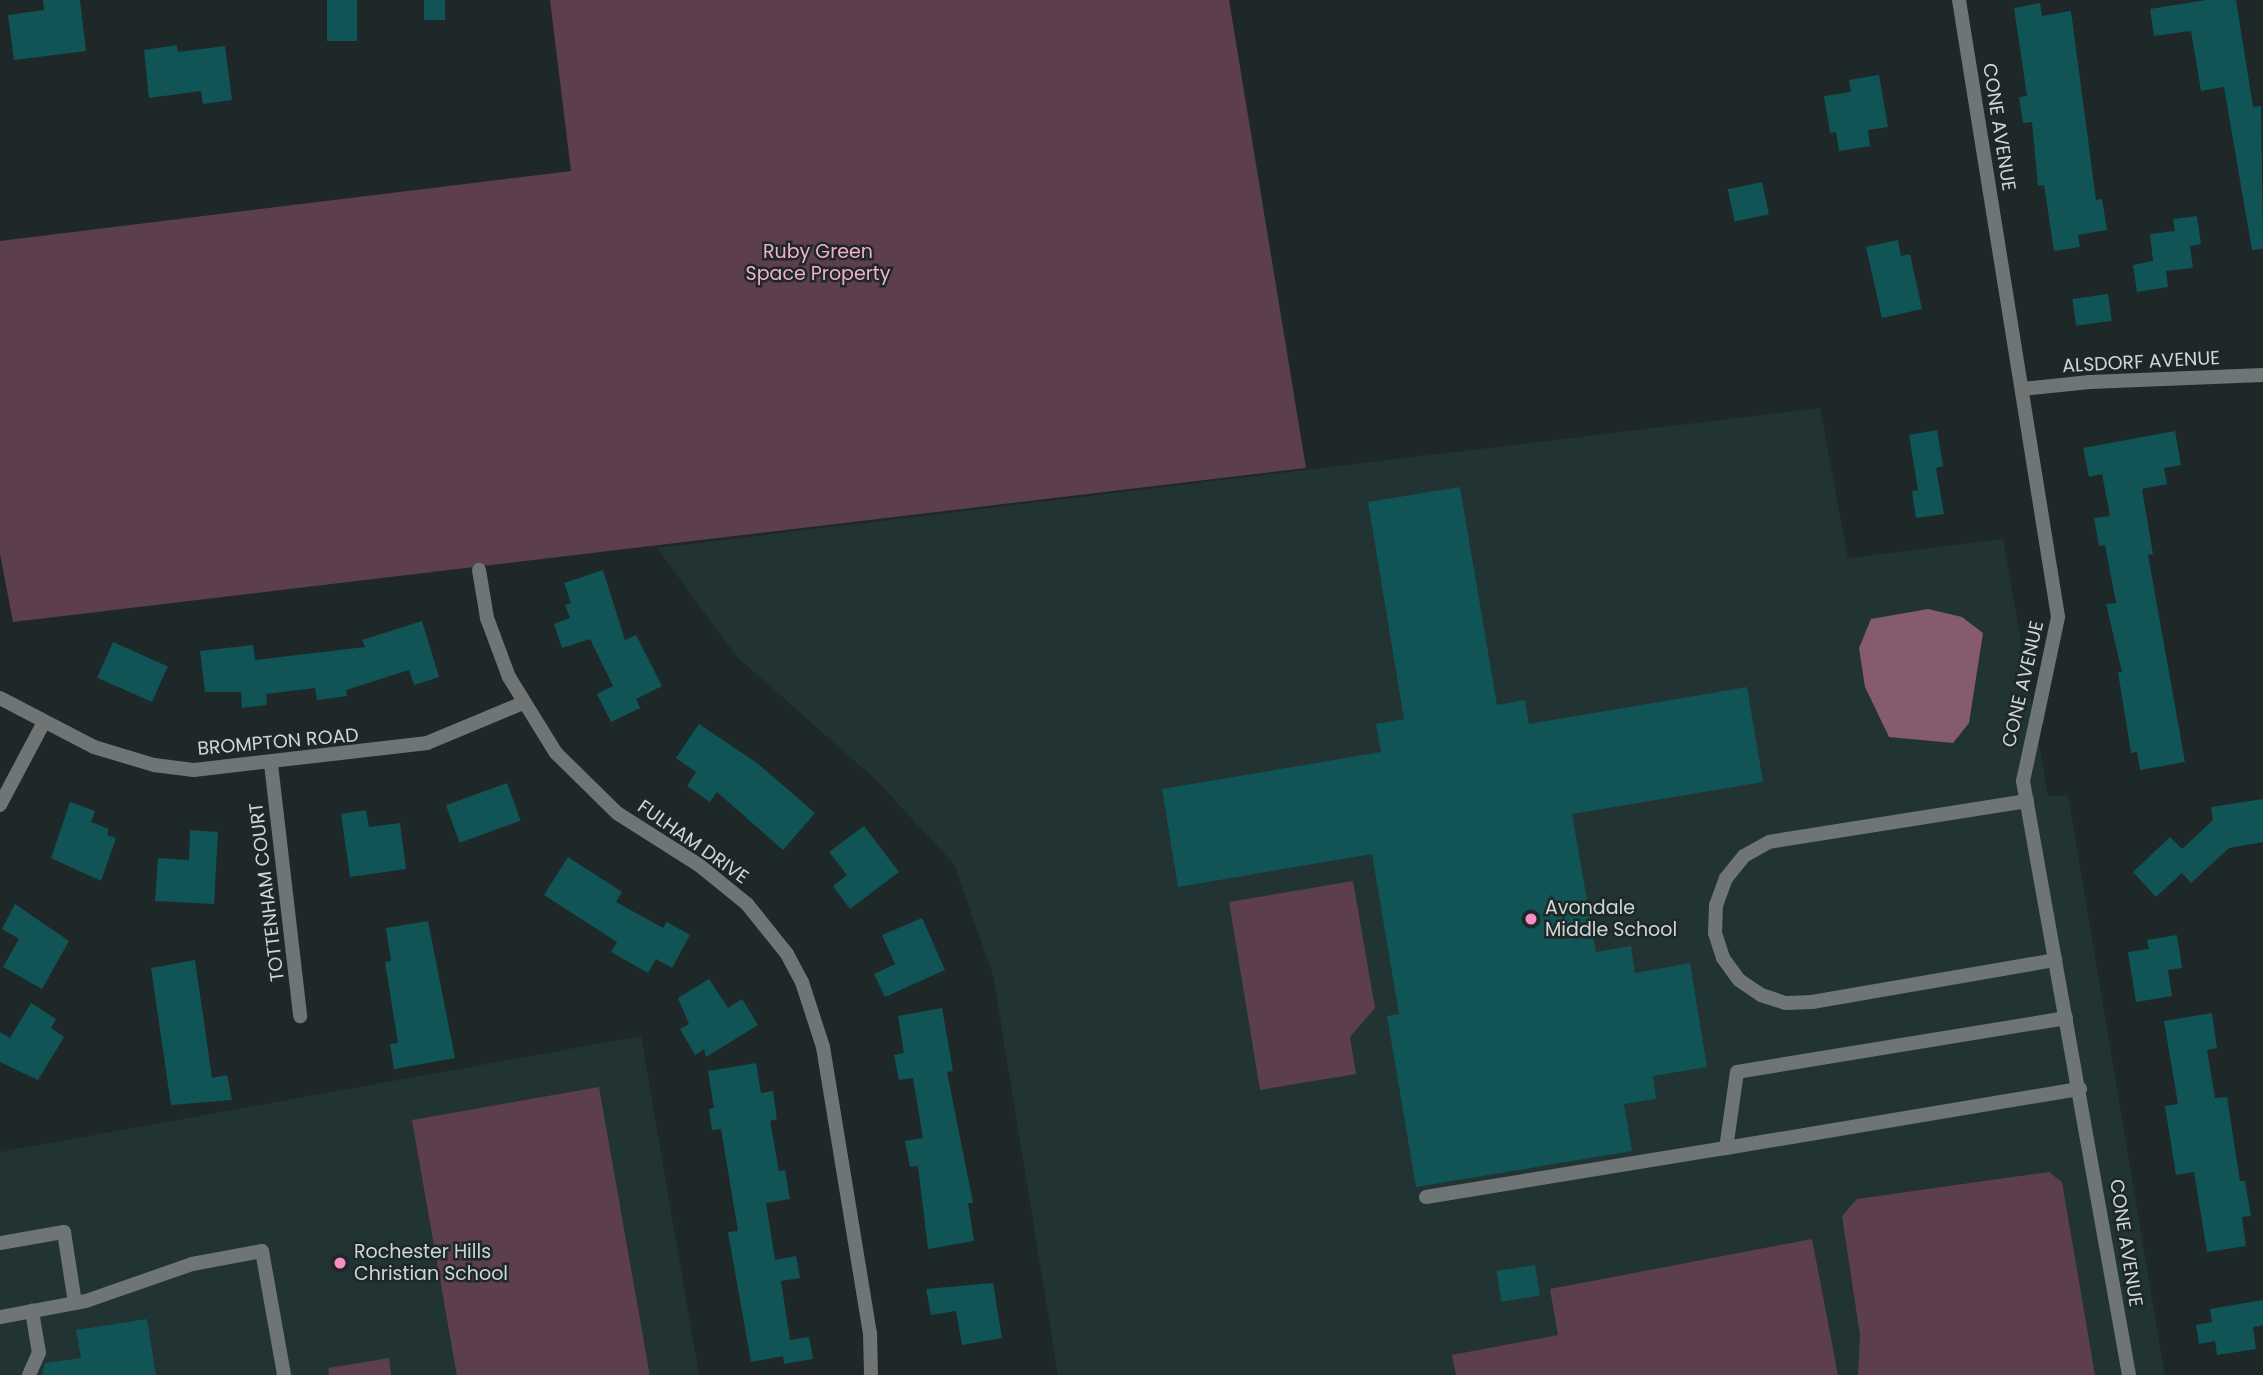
<!DOCTYPE html>
<style>
body{margin:0}
#map{position:relative;width:2263px;height:1375px;overflow:hidden;background:#1e2828;font-family:Poppins,sans-serif}
div>[style]{position:absolute}
.built>*{inset:0;background:#213333}
.green>*{inset:0;background:#5d3e4d;transform-origin:0 0}
.water>*{inset:0;background:#865a6f}
.building>*{inset:0;background:#115455;transform-origin:0 0}
.service>*{height:14px;margin:-7px;padding:0 7px;transform-origin:7px;border-radius:7px;background:#6f7474}
.minor>*{height:14px;margin:-7px;padding:0 7px;transform-origin:7px;border-radius:7px;background:#6f7474}
.dots>*{width:19px;height:19px;translate:-50% -50%;box-sizing:border-box;border:4px solid #1e2828;border-radius:50%}
span{translate:-50% -50%;white-space:nowrap;text-align:center;line-height:1.15;-webkit-text-stroke:5px #1e2828;paint-order:stroke}
.street-label{font-size:19px;color:#cfd6d6}
.park-label{font-size:19px;color:#f4adcf}
.poi-label{font-size:19px;color:#cfd6d6}
.left{translate:0 -50%;text-align:left}
</style>
<div id="map">
<div class="built">
<div style="clip-path:polygon(1820px 408px,1848px 558px,2003px 539px,2048px 796px,2068px 795px,2165px 1375px,1058px 1375px,993px 975px,954px 864px,875px 779px,737px 657px,657px 548px)"></div>
<div style="clip-path:polygon(641px 1036px,699px 1375px,0 1375px,0 1152px)"></div>
</div>
<div class="green">
<div style="clip-path:polygon(550px 0,1229px 0,1306px 468px,13px 622px,0 554px,0 241px,571px 171px)"></div>
<div style="clip-path:polygon(1353px 881px,1375px 1008px,1350px 1037px,1356px 1074px,1260px 1090px,1229px 902px)"></div>
<div style="left:599px;top:1087px;width:292px;height:190px;rotate:80deg"></div>
<div style="clip-path:polygon(2049px 1172px,2062px 1182px,2095px 1375px,1858px 1375px,1860px 1335px,1842px 1216px,1857px 1199px)"></div>
<div style="clip-path:polygon(1812px 1239px,1838px 1375px,1456px 1375px,1452px 1355px,1558px 1335px,1550px 1289px)"></div>
<div style="clip-path:polygon(389px 1358px,391px 1375px,329px 1375px,328px 1368px)"></div>
</div>
<div class="water">
<div style="clip-path:polygon(1928px 609px,1962px 617px,1983px 633px,1969px 723px,1953px 743px,1889px 737px,1865px 687px,1859px 648px,1871px 619px)"></div>
</div>
<div class="building">
<div style="clip-path:polygon(43px 0,80px 0,86px 51px,14px 60px,8px 15px,44px 10px)"></div>
<div style="left:327px;top:0;width:30px;height:41px"></div>
<div style="left:424px;top:0;width:21px;height:20px"></div>
<div style="clip-path:polygon(2206px 0,2236px 0,2253px 107px,2261px 106px,2263px 249px,2252px 250px,2224px 87px,2201px 91px,2191px 31px,2154px 36px,2150px 9px)"></div>
<div style="clip-path:polygon(2040px 3px,2042px 16px,2071px 11px,2096px 200px,2102px 199px,2107px 230px,2078px 235px,2080px 247px,2054px 251px,2044px 185px,2038px 186px,2032px 122px,2023px 123px,2019px 97px,2027px 96px,2014px 8px)"></div>
<div style="clip-path:polygon(177px 45px,178px 52px,225px 46px,232px 100px,203px 104px,201px 91px,149px 98px,144px 50px)"></div>
<div style="clip-path:polygon(1879px 75px,1888px 127px,1868px 130px,1870px 146px,1839px 151px,1836px 132px,1830px 133px,1824px 96px,1851px 92px,1849px 80px)"></div>
<div style="left:1762px;top:182px;width:33px;height:35px;rotate:78deg"></div>
<div style="clip-path:polygon(2197px 216px,2201px 244px,2190px 246px,2193px 268px,2166px 271px,2168px 287px,2137px 292px,2133px 265px,2153px 261px,2150px 234px,2175px 231px,2173px 219px)"></div>
<div style="clip-path:polygon(1898px 240px,1901px 256px,1910px 254px,1922px 309px,1882px 318px,1866px 247px)"></div>
<div style="left:2108px;top:294px;width:27px;height:36px;rotate:82deg"></div>
<div style="clip-path:polygon(1937px 430px,1943px 466px,1936px 468px,1944px 514px,1916px 518px,1912px 491px,1918px 490px,1909px 435px)"></div>
<div style="clip-path:polygon(2175px 431px,2181px 465px,2164px 468px,2167px 484px,2142px 489px,2153px 554px,2148px 555px,2185px 762px,2140px 770px,2137px 752px,2131px 753px,2118px 672px,2122px 672px,2106px 604px,2116px 603px,2105px 545px,2099px 546px,2094px 518px,2110px 516px,2102px 474px,2089px 477px,2083px 448px)"></div>
<div style="clip-path:polygon(1460px 487px,1497px 705px,1525px 700px,1529px 724px,1747px 687px,1763px 782px,1572px 814px,1596px 952px,1631px 946px,1635px 973px,1690px 963px,1707px 1067px,1653px 1076px,1656px 1099px,1624px 1104px,1632px 1151px,1416px 1187px,1387px 1016px,1399px 1014px,1372px 854px,1178px 887px,1162px 789px,1381px 752px,1376px 724px,1404px 719px,1368px 502px)"></div>
<div style="clip-path:polygon(603px 570px,625px 640px,636px 635px,662px 686px,636px 699px,640px 708px,611px 722px,597px 694px,613px 686px,590px 639px,562px 648px,554px 624px,570px 618px,565px 605px,571px 603px,564px 583px)"></div>
<div style="clip-path:polygon(422px 621px,439px 677px,414px 685px,409px 670px,346px 690px,347px 696px,317px 700px,315px 688px,266px 694px,267px 705px,242px 708px,241px 692px,205px 692px,200px 651px,253px 645px,255px 660px,365px 647px,362px 640px)"></div>
<div style="left:113px;top:642px;width:60px;height:39px;rotate:24deg"></div>
<div style="clip-path:polygon(699px 724px,757px 763px,815px 813px,783px 850px,717px 792px,710px 802px,687px 786px,696px 772px,676px 758px)"></div>
<div style="left:507px;top:783px;width:40px;height:65px;rotate:70deg"></div>
<div style="clip-path:polygon(2263px 799px,2263px 842px,2229px 848px,2191px 883px,2182px 873px,2156px 897px,2133px 872px,2170px 837px,2182px 849px,2213px 820px,2211px 807px)"></div>
<div style="clip-path:polygon(70px 802px,95px 811px,91px 822px,109px 829px,107px 835px,116px 838px,101px 881px,51px 858px)"></div>
<div style="clip-path:polygon(366px 810px,369px 827px,400px 823px,406px 869px,350px 877px,341px 814px)"></div>
<div style="clip-path:polygon(864px 826px,899px 872px,850px 909px,833px 886px,847px 875px,829px 852px)"></div>
<div style="clip-path:polygon(190px 830px,218px 832px,214px 904px,155px 901px,158px 858px,189px 860px)"></div>
<div style="clip-path:polygon(568px 857px,622px 892px,616px 902px,663px 928px,667px 922px,690px 935px,672px 968px,656px 959px,648px 973px,611px 952px,617px 942px,544px 895px)"></div>
<div style="clip-path:polygon(15px 904px,69px 941px,42px 989px,3px 967px,19px 939px,2px 929px)"></div>
<div style="clip-path:polygon(922px 918px,945px 970px,885px 997px,874px 974px,895px 964px,882px 935px)"></div>
<div style="clip-path:polygon(428px 921px,455px 1058px,394px 1069px,390px 1044px,398px 1043px,385px 962px,391px 961px,386px 928px)"></div>
<div style="clip-path:polygon(2177px 935px,2182px 968px,2168px 970px,2172px 996px,2136px 1002px,2128px 952px,2149px 949px,2147px 940px)"></div>
<div style="clip-path:polygon(195px 960px,212px 1078px,227px 1075px,232px 1100px,171px 1105px,151px 968px)"></div>
<div style="clip-path:polygon(709px 979px,728px 1008px,742px 999px,758px 1025px,706px 1057px,704px 1049px,695px 1055px,680px 1029px,689px 1024px,678px 998px)"></div>
<div style="clip-path:polygon(31px 1003px,56px 1019px,51px 1028px,64px 1037px,38px 1080px,0 1062px,0 1032px,10px 1038px)"></div>
<div style="clip-path:polygon(942px 1008px,953px 1071px,947px 1072px,973px 1203px,968px 1203px,974px 1241px,928px 1249px,918px 1166px,910px 1167px,905px 1141px,923px 1138px,913px 1078px,899px 1080px,894px 1055px,904px 1053px,898px 1016px)"></div>
<div style="clip-path:polygon(2212px 1013px,2217px 1048px,2207px 1050px,2215px 1098px,2227px 1097px,2240px 1181px,2245px 1181px,2251px 1216px,2242px 1217px,2246px 1246px,2207px 1252px,2194px 1172px,2176px 1175px,2165px 1106px,2178px 1104px,2164px 1021px)"></div>
<div style="clip-path:polygon(756px 1063px,761px 1093px,773px 1091px,777px 1119px,770px 1121px,779px 1171px,785px 1170px,790px 1199px,766px 1203px,775px 1260px,796px 1256px,800px 1278px,781px 1281px,790px 1340px,809px 1337px,813px 1359px,784px 1364px,783px 1356px,751px 1362px,728px 1232px,738px 1231px,721px 1129px,712px 1130px,709px 1109px,714px 1108px,708px 1071px)"></div>
<div style="left:1535px;top:1265px;width:31px;height:39px;rotate:81deg"></div>
<div style="clip-path:polygon(993px 1283px,1002px 1338px,962px 1345px,956px 1311px,931px 1315px,926px 1289px)"></div>
<div style="clip-path:polygon(2263px 1300px,2263px 1325px,2253px 1327px,2256px 1349px,2217px 1355px,2215px 1341px,2199px 1344px,2196px 1325px,2212px 1322px,2210px 1309px)"></div>
<div style="clip-path:polygon(147px 1319px,156px 1375px,42px 1375px,45px 1363px,81px 1358px,76px 1330px)"></div>
</div>
<div class="service">
<div style="left:2036px;top:721px;width:61px;rotate:102.2deg"></div>
<div style="left:2023px;top:781px;width:603px;rotate:79.88deg"></div>
<div style="left:2027px;top:801px;width:261px;rotate:171deg"></div>
<div style="left:1769px;top:842px;width:29px;rotate:151deg"></div>
<div style="left:1744px;top:856px;width:28px;rotate:129deg"></div>
<div style="left:1726px;top:878px;width:29px;rotate:110deg"></div>
<div style="left:1716px;top:905px;width:28px;rotate:92deg"></div>
<div style="left:1715px;top:933px;width:26px;rotate:72deg"></div>
<div style="left:1723px;top:958px;width:27px;rotate:54deg"></div>
<div style="left:1739px;top:980px;width:27px;rotate:34deg"></div>
<div style="left:1761px;top:995px;width:26px;rotate:18deg"></div>
<div style="left:1786px;top:1003px;width:26px;rotate:-2deg"></div>
<div style="left:1812px;top:1002px;width:247px;rotate:-9.8deg"></div>
<div style="left:2066px;top:1018px;width:333px;rotate:170.7deg"></div>
<div style="left:1737px;top:1072px;width:77px;rotate:98.2deg"></div>
<div style="left:1726px;top:1148px;width:359px;rotate:-9.5deg"></div>
<div style="left:1426px;top:1197px;width:304px;rotate:-9.3deg"></div>
<div style="left:0;top:1243px;width:65px;rotate:-9.8deg"></div>
<div style="left:64px;top:1232px;width:72px;rotate:81.2deg"></div>
<div style="left:0;top:1317px;width:87px;rotate:-10.5deg"></div>
<div style="left:86px;top:1301px;width:112px;rotate:-19.2deg"></div>
<div style="left:192px;top:1264px;width:71px;rotate:-10.5deg"></div>
<div style="left:262px;top:1251px;width:126px;rotate:79.9deg"></div>
<div style="left:29px;top:1375px;width:24px;rotate:-66deg"></div>
<div style="left:39px;top:1353px;width:43px;rotate:-99.5deg"></div>
</div>
<div class="minor">
<div style="left:1959px;top:0;width:625px;rotate:80.88deg"></div>
<div style="left:2058px;top:617px;width:106px;rotate:101.9deg"></div>
<div style="left:2022px;top:389px;width:68px;rotate:-5.9deg"></div>
<div style="left:2090px;top:382px;width:173px;rotate:-2.3deg"></div>
<div style="left:479px;top:570px;width:49px;rotate:80.5deg"></div>
<div style="left:487px;top:618px;width:63px;rotate:69.6deg"></div>
<div style="left:509px;top:677px;width:89px;rotate:58.3deg"></div>
<div style="left:556px;top:753px;width:86px;rotate:44.5deg"></div>
<div style="left:617px;top:813px;width:97px;rotate:32.4deg"></div>
<div style="left:699px;top:865px;width:62px;rotate:39.1deg"></div>
<div style="left:747px;top:904px;width:64px;rotate:51.3deg"></div>
<div style="left:787px;top:954px;width:32px;rotate:62deg"></div>
<div style="left:802px;top:982px;width:68px;rotate:72.1deg"></div>
<div style="left:823px;top:1047px;width:290px;rotate:80.7deg"></div>
<div style="left:870px;top:1333px;width:42px;rotate:88.6deg"></div>
<div style="left:0;top:698px;width:106px;rotate:27.5deg"></div>
<div style="left:94px;top:747px;width:63px;rotate:16.7deg"></div>
<div style="left:154px;top:765px;width:40px;rotate:7.1deg"></div>
<div style="left:194px;top:770px;width:235px;rotate:-6.6deg"></div>
<div style="left:427px;top:743px;width:104px;rotate:-22.6deg"></div>
<div style="left:271px;top:764px;width:254px;rotate:83.4deg"></div>
<div style="left:0;top:805px;width:94px;rotate:-62.1deg"></div>
</div>
<div class="dots">
<div style="left:1531px;top:919px;background:#fa8fc6"></div>
<div style="left:340px;top:1263px;background:#fa8fc6"></div>
</div>
<div class="street-label">
<span style="left:1999px;top:127px;rotate:81deg">CONE AVENUE</span>
<span style="left:2141px;top:362px;rotate:-3deg">ALSDORF AVENUE</span>
<span style="left:2023px;top:684px;rotate:-77deg">CONE AVENUE</span>
<span style="left:278px;top:742px;rotate:-5deg">BROMPTON ROAD</span>
<span style="left:693px;top:842px;rotate:35deg">FULHAM DRIVE</span>
<span style="left:267px;top:892px;rotate:-97deg">TOTTENHAM COURT</span>
<span style="left:2126px;top:1243px;rotate:81deg">CONE AVENUE</span>
</div>
<div class="park-label">
<span style="left:818px;top:263px">Ruby Green<br>Space Property</span>
</div>
<div class="poi-label">
<span class="left" style="left:1545px;top:919px">Avondale<br>Middle School</span>
<span class="left" style="left:354px;top:1263px">Rochester Hills<br>Christian School</span>
</div>
</div>
